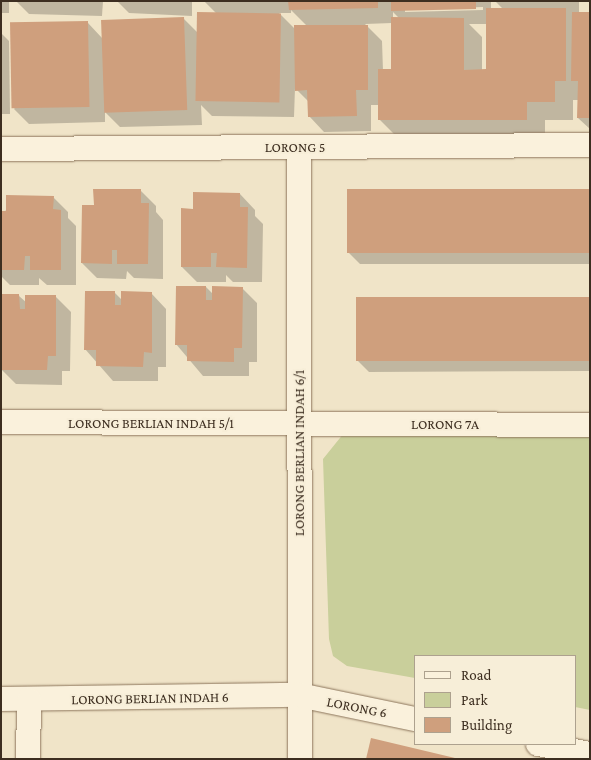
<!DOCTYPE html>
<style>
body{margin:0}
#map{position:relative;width:591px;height:760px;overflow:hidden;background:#f0e4c8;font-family:"Crimson Pro",serif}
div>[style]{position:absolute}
.green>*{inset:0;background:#c9cf9b}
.shadow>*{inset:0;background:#0003;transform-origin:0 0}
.building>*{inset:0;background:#cf9f7d;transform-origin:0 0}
.roads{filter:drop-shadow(0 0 1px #8d765c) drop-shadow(0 0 1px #8d765c)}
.street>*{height:24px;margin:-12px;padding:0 12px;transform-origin:12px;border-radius:12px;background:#faf1dc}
span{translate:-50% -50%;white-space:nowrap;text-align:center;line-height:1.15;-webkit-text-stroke:4px #f7eed8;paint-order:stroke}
.street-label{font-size:14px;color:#3d2e20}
.frame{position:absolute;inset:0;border:2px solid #3d2e20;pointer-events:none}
.legend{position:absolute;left:414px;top:655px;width:162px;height:90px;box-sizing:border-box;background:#f7eed8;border:1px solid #ada18e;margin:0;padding:6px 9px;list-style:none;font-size:15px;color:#3d2e20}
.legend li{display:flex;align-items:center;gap:10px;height:25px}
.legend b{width:25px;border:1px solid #ada18e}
</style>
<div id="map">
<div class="green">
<div style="clip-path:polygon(348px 428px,590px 430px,590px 710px,575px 707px,575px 656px,415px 656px,415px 678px,347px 666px,333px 656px,329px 639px,323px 459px)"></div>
</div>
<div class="shadow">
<div style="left:1px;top:1px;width:8px;height:12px"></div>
<div style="clip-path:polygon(16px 1px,103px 1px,102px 16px,29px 14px)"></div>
<div style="clip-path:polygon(117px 1px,192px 1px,192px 16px,129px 13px)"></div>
<div style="clip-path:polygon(evenodd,204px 1px,491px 1px,491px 9px,503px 9px,495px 1px,579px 1px,579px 13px,590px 13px,590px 129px,578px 118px,579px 100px,573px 100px,573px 120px,545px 120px,545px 138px,398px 138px,379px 119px,379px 105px,371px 105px,371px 131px,324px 132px,309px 116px,309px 102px,295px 88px,294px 117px,212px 116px,201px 105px,202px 125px,120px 127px,105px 112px,105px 122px,29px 124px,14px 109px,88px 23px,102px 38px,183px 18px,198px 33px,216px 13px,204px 1px,483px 7px,483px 10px,405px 12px,405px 10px,483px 7px,204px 1px,291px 10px,307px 26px,296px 30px,279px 13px,291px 13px,291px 10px,204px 1px,393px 12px,400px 19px,393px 19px,393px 12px,204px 1px,392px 23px,392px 71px,383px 71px,382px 41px,365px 24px,392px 23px,204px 1px,469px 24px,487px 24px,487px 71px,482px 71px,482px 37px,469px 24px)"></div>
<div style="clip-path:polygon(1px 33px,9px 41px,10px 114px,1px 114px)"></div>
<div style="clip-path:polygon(140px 190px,156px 206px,156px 212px,163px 220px,163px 279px,134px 278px,127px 271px,126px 279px,97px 278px,82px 263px,95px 206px)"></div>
<div style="clip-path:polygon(590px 190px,590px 264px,360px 264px,349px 253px)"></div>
<div style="clip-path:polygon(240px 194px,255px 210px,255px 216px,263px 224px,262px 282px,233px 282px,226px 275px,226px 282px,197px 282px,182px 267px,194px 210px)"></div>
<div style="clip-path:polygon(53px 197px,68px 212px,68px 218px,76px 226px,76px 285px,47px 285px,39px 278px,39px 285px,10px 285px,1px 276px,1px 212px)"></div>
<div style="clip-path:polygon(206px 287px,213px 294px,242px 288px,257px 303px,257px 362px,249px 362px,249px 376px,203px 376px,176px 344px)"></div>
<div style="clip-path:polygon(115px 293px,122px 300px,151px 293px,166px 309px,166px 367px,158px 367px,158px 381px,113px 381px,85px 349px)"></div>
<div style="clip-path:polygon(19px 296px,27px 303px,55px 296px,71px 312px,70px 371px,62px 371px,62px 385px,16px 384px,1px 369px)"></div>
<div style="clip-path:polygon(590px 298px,590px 371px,369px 372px,358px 361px)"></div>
</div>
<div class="building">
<div style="clip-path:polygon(288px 1px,378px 1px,378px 8px,289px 10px)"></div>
<div style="clip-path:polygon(391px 1px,476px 1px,476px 9px,391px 11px)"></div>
<div style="clip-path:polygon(486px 8px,566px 8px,566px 81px,555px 81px,555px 102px,527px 102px,527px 120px,378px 120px,378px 69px,391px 69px,391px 17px,464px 18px,464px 70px,486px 69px)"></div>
<div style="left:197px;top:12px;width:84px;height:89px;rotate:1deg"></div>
<div style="clip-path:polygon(572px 12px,590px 12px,590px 118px,577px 118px,578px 81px,571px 81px)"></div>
<div style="left:184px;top:17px;width:93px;height:83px;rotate:88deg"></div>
<div style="left:88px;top:21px;width:86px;height:78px;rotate:89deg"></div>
<div style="clip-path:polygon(294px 25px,368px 25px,368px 90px,356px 90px,357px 116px,308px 117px,307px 90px,295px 91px)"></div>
<div style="clip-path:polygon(93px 189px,141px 189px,141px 203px,149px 203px,148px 264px,117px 264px,117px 250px,112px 250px,112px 264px,81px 263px,82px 205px,94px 205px)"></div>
<div style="left:590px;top:189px;width:64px;height:243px;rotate:90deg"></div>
<div style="clip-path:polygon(193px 192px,240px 193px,240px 207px,248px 207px,247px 268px,216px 267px,217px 253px,211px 253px,211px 267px,181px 267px,181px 208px,193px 209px)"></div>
<div style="clip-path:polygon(6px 195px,54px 196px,53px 209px,61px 210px,61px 270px,30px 270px,30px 256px,25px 256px,24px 270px,1px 270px,1px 211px,6px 211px)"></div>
<div style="clip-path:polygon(176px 286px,206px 286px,206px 300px,212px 300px,212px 286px,243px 287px,242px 348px,234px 348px,234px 362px,187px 361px,187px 345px,175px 345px)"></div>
<div style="clip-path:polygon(85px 291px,115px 291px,115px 305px,121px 305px,121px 291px,152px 292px,152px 353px,144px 352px,143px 367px,96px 366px,96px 350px,84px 350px)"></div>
<div style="clip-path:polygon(1px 294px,19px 294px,20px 309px,25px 309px,25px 295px,56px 295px,56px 356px,48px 356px,47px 370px,1px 370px)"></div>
<div style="left:590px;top:297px;width:64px;height:234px;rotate:90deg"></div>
<div style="clip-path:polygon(371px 738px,455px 758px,455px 759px,366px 759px)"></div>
</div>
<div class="roads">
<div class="street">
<div style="left:299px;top:147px;width:612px;rotate:89.91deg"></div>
<div style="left:1px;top:149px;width:589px;rotate:-0.39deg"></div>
<div style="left:1px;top:422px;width:589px;rotate:0.29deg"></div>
<div style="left:1px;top:699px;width:298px;rotate:-0.8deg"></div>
<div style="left:299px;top:695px;width:118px;rotate:11.7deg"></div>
<div style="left:538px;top:744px;width:53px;rotate:10.9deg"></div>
<div style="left:28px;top:759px;width:59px;rotate:-89deg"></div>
</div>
</div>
<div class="street-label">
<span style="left:295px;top:147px">LORONG 5</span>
<span style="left:151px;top:423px">LORONG BERLIAN INDAH 5/1</span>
<span style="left:445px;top:424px">LORONG 7A</span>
<span style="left:299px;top:453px;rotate:-90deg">LORONG BERLIAN INDAH 6/1</span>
<span style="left:150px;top:698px;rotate:-1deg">LORONG BERLIAN INDAH 6</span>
<span style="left:357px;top:707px;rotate:11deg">LORONG 6</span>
</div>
<div class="frame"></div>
<ul class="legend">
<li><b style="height:6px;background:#faf1dc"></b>Road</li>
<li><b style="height:14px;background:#c9cf9b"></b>Park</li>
<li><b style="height:14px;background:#cf9f7d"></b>Building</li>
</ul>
</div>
